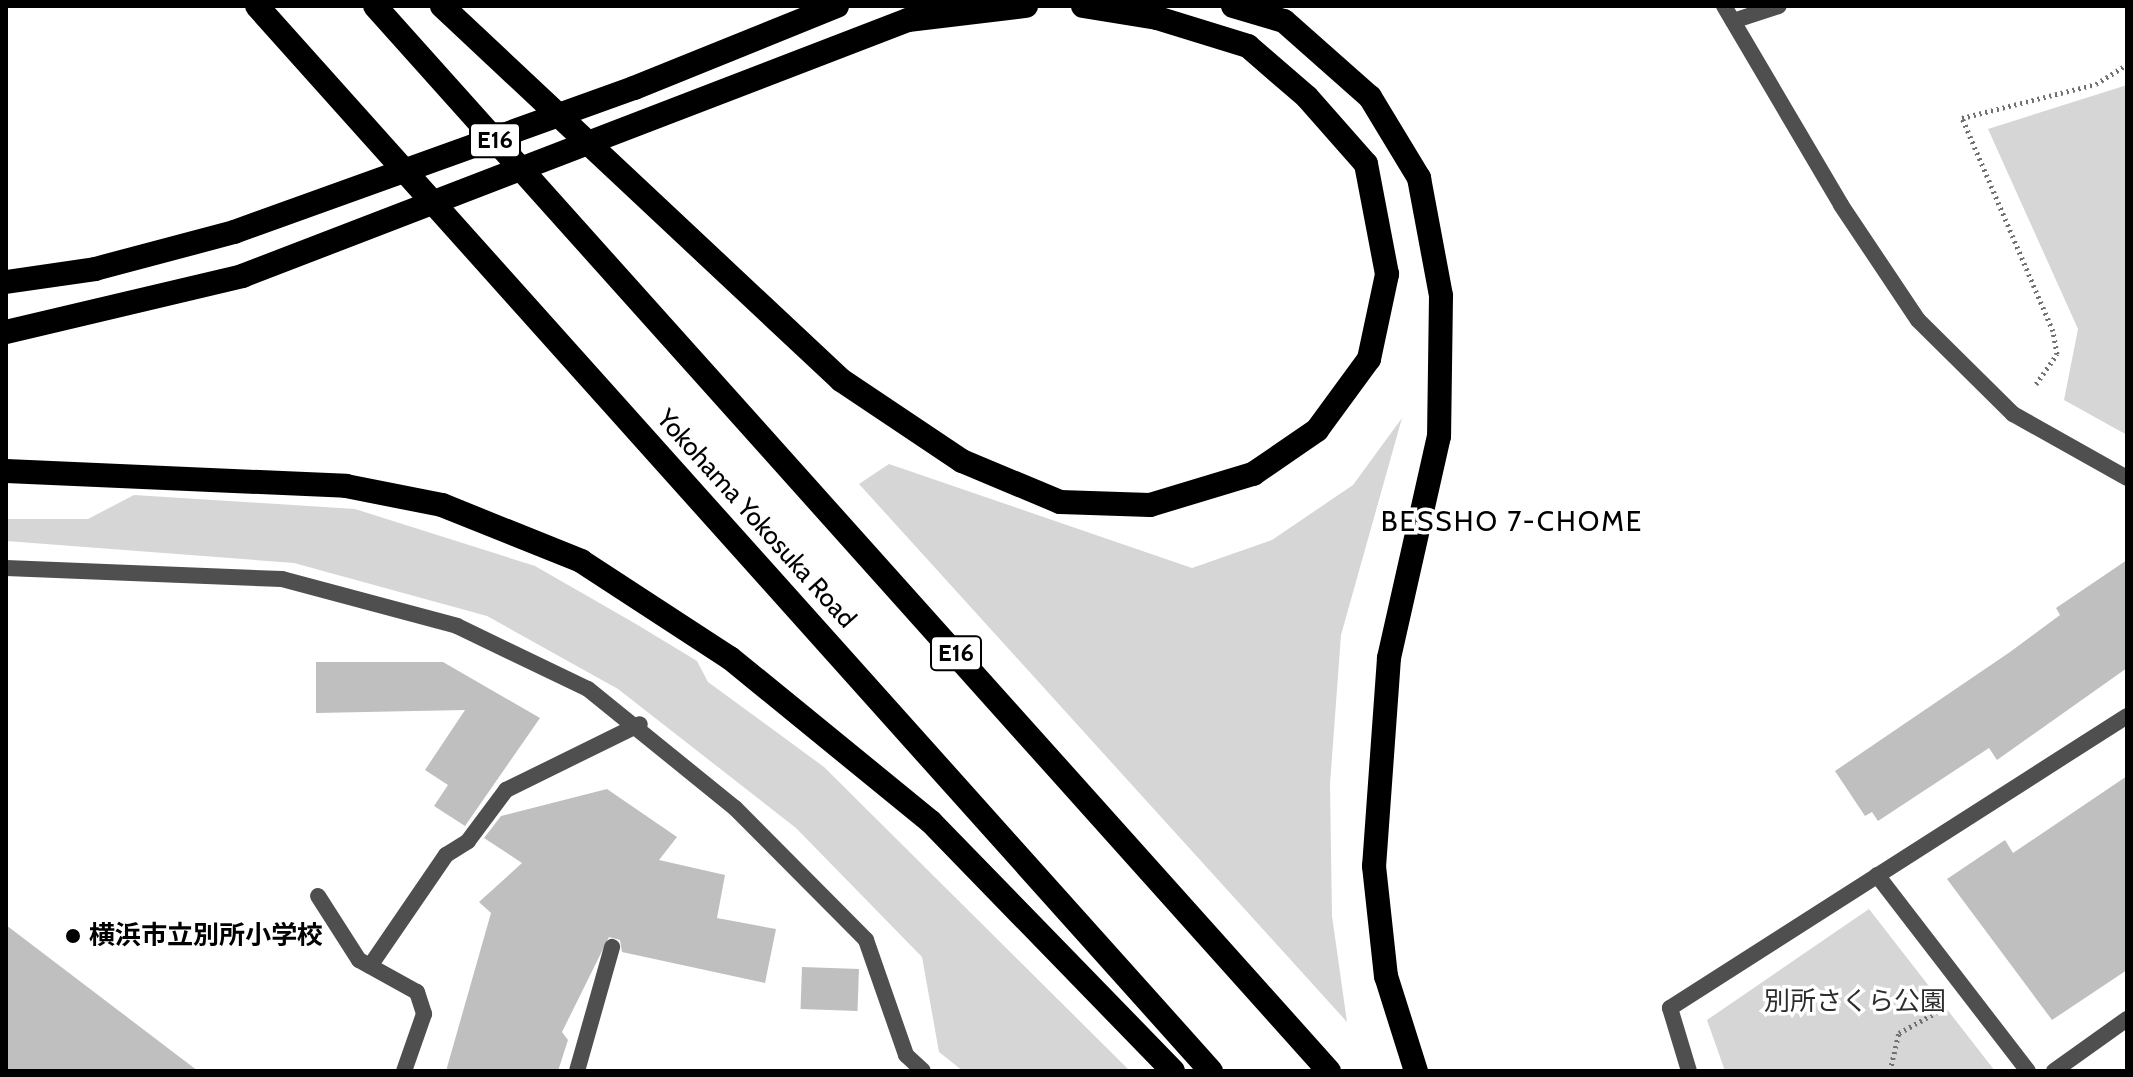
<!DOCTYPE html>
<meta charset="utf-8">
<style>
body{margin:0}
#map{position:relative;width:2133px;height:1077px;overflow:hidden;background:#fff;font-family:Cabin,"Noto Sans JP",sans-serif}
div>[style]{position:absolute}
.green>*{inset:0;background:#d6d6d6}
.building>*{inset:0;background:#bfbfbf;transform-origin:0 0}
.path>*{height:5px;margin-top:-2.5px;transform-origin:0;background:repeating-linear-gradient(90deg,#717171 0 2px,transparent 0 6px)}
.service>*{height:16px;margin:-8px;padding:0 8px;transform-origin:8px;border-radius:8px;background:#4f4f4f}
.minor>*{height:16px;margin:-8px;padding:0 8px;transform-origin:8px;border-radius:8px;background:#4f4f4f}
.motorway>*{height:24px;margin:-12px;padding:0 12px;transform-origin:12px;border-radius:12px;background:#000}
.dots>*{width:22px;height:22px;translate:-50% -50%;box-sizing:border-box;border:4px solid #fff;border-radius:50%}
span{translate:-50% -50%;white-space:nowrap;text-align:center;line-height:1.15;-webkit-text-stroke:7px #fff;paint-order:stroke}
.shield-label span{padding:2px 6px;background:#fff;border:2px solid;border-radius:6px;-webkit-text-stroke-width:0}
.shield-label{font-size:24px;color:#000;font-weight:700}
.street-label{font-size:26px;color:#000}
.poi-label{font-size:26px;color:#000;font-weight:700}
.left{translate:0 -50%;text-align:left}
.park-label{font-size:26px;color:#2d2d2d}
.neighbourhood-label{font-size:28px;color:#000;letter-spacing:2px}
.frame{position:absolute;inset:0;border:8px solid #000;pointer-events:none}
</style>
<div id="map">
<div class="green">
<div style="clip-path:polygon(2127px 85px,2127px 435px,2064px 400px,2078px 329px,1988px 129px)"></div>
<div style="clip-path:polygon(1402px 418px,1341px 635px,1330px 784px,1332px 916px,1347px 1022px,859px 484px,889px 464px,1192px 568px,1272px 540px,1353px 485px)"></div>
<div style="clip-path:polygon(134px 495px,355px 509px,535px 566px,636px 624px,697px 661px,708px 682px,824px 767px,1130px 1071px,963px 1071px,939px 1052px,922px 957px,796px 828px,618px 689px,487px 616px,294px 563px,6px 541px,6px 519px,88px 519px)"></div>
<div style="clip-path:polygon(1869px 909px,1995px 1071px,1725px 1071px,1707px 1020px)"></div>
</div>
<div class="building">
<div style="clip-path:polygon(2127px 560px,2127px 668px,1997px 760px,1989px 748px,1878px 821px,1872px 812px,1865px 816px,1835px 771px,2010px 652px,2060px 615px,2056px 608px)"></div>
<div style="clip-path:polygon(316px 662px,443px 662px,540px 718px,465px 826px,434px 806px,448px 785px,425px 770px,465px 710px,316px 713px)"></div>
<div style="clip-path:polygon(2127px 776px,2127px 970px,2052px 1020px,1947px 879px,2005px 840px,2013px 853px)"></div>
<div style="clip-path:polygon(607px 789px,677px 837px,659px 860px,725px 875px,717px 918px,776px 929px,765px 983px,622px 952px,620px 940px,609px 937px,562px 1032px,568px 1040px,558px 1071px,446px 1071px,491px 913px,479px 902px,522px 863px,484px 838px,501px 816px)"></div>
<div style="clip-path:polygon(6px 925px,198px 1071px,6px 1071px)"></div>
<div style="left:802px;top:967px;width:57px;height:42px;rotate:2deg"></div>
</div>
<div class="path">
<div style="left:2036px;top:384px;width:37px;rotate:-55deg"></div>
<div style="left:2057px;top:354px;width:23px;rotate:-100deg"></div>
<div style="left:2053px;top:331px;width:232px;rotate:-113.1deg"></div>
<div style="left:1962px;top:118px;width:138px;rotate:-14.2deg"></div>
<div style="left:2096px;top:84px;width:36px;rotate:-32deg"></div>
<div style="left:1890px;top:1071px;width:39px;rotate:-77deg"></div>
<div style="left:1899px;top:1033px;width:43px;rotate:-28.9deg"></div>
</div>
<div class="service">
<div style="left:370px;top:966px;width:135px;rotate:-55.6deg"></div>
<div style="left:446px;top:855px;width:26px;rotate:-32deg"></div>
<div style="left:468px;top:841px;width:64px;rotate:-53.3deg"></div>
<div style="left:506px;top:790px;width:149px;rotate:-26.2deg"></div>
</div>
<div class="minor">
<div style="left:1724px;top:6px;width:231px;rotate:59.5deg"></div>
<div style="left:1841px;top:205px;width:138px;rotate:56.2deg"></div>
<div style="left:1918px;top:320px;width:134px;rotate:44.7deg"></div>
<div style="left:2013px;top:414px;width:131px;rotate:29.3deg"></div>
<div style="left:1733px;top:21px;width:48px;rotate:-18.1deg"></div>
<div style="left:6px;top:568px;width:276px;rotate:2.3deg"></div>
<div style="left:282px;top:579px;width:181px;rotate:15deg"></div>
<div style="left:457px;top:626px;width:145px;rotate:25.7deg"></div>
<div style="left:588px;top:689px;width:189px;rotate:39deg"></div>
<div style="left:735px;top:808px;width:186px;rotate:45.2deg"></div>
<div style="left:866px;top:940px;width:122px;rotate:70.8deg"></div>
<div style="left:906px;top:1055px;width:23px;rotate:43deg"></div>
<div style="left:1877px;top:875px;width:247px;rotate:52.4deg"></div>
<div style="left:318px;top:896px;width:76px;rotate:57.4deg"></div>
<div style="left:359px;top:960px;width:66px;rotate:28.9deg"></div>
<div style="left:417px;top:992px;width:23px;rotate:72deg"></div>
<div style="left:424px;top:1014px;width:60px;rotate:109.3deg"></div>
<div style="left:577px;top:1071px;width:129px;rotate:-74.2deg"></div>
<div style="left:1689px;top:1071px;width:66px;rotate:-106.8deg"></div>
<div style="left:1670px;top:1008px;width:542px;rotate:-32.58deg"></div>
<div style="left:2054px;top:1071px;width:90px;rotate:-35.5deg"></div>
</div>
<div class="motorway">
<div style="left:257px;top:6px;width:1430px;rotate:48.15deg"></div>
<div style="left:375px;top:6px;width:1430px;rotate:48.15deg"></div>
<div style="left:442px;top:6px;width:547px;rotate:43.15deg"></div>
<div style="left:841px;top:380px;width:146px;rotate:33.8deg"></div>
<div style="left:962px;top:461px;width:106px;rotate:22.7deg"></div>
<div style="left:1060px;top:502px;width:90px;rotate:1.9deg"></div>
<div style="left:1150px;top:505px;width:108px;rotate:-16.8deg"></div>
<div style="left:1253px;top:474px;width:78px;rotate:-34.5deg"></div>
<div style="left:1317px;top:430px;width:88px;rotate:-53.8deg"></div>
<div style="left:1369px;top:359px;width:87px;rotate:-78deg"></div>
<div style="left:1387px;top:274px;width:112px;rotate:-100.8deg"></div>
<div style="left:1366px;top:164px;width:89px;rotate:-131.4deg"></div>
<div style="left:1307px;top:97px;width:78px;rotate:-139.2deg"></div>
<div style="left:1248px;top:46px;width:95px;rotate:-162.9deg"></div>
<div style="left:1157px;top:18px;width:75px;rotate:-170.8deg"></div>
<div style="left:1233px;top:6px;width:53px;rotate:16.4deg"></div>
<div style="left:1284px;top:21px;width:115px;rotate:41.5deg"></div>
<div style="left:1370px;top:97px;width:95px;rotate:58.8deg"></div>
<div style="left:1419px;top:178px;width:120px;rotate:79.4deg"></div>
<div style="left:1441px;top:296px;width:140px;rotate:90.8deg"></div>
<div style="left:1439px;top:436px;width:228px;rotate:102.7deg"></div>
<div style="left:1389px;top:658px;width:209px;rotate:94.1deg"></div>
<div style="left:1374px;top:866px;width:111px;rotate:83.8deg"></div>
<div style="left:1386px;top:976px;width:100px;rotate:72.5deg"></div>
<div style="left:6px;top:282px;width:90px;rotate:-8.3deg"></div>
<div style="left:95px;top:269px;width:144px;rotate:-14.9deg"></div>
<div style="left:234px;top:232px;width:425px;rotate:-19.8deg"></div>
<div style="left:634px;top:88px;width:219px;rotate:-22deg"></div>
<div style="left:6px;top:332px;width:243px;rotate:-13.3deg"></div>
<div style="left:242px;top:276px;width:714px;rotate:-21.03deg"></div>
<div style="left:908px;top:20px;width:119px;rotate:-6.8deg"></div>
<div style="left:6px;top:471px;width:340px;rotate:2.5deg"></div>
<div style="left:346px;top:486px;width:98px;rotate:11.2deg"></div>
<div style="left:442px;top:505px;width:150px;rotate:21.9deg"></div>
<div style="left:581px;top:561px;width:178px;rotate:33.1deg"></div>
<div style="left:730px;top:658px;width:259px;rotate:39.2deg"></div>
<div style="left:931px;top:822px;width:347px;rotate:45.8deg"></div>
</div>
<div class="dots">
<div style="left:73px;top:936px;background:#000"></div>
</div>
<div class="shield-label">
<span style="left:495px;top:140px">E16</span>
<span style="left:956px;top:653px">E16</span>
</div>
<div class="street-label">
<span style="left:756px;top:519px;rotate:48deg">Yokohama Yokosuka Road</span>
</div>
<div class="poi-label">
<span class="left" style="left:89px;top:936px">横浜市立別所小学校</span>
</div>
<div class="park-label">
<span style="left:1855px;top:1002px">別所さくら公園</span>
</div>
<div class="neighbourhood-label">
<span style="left:1512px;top:521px">BESSHO 7-CHOME</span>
</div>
<div class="frame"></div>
</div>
